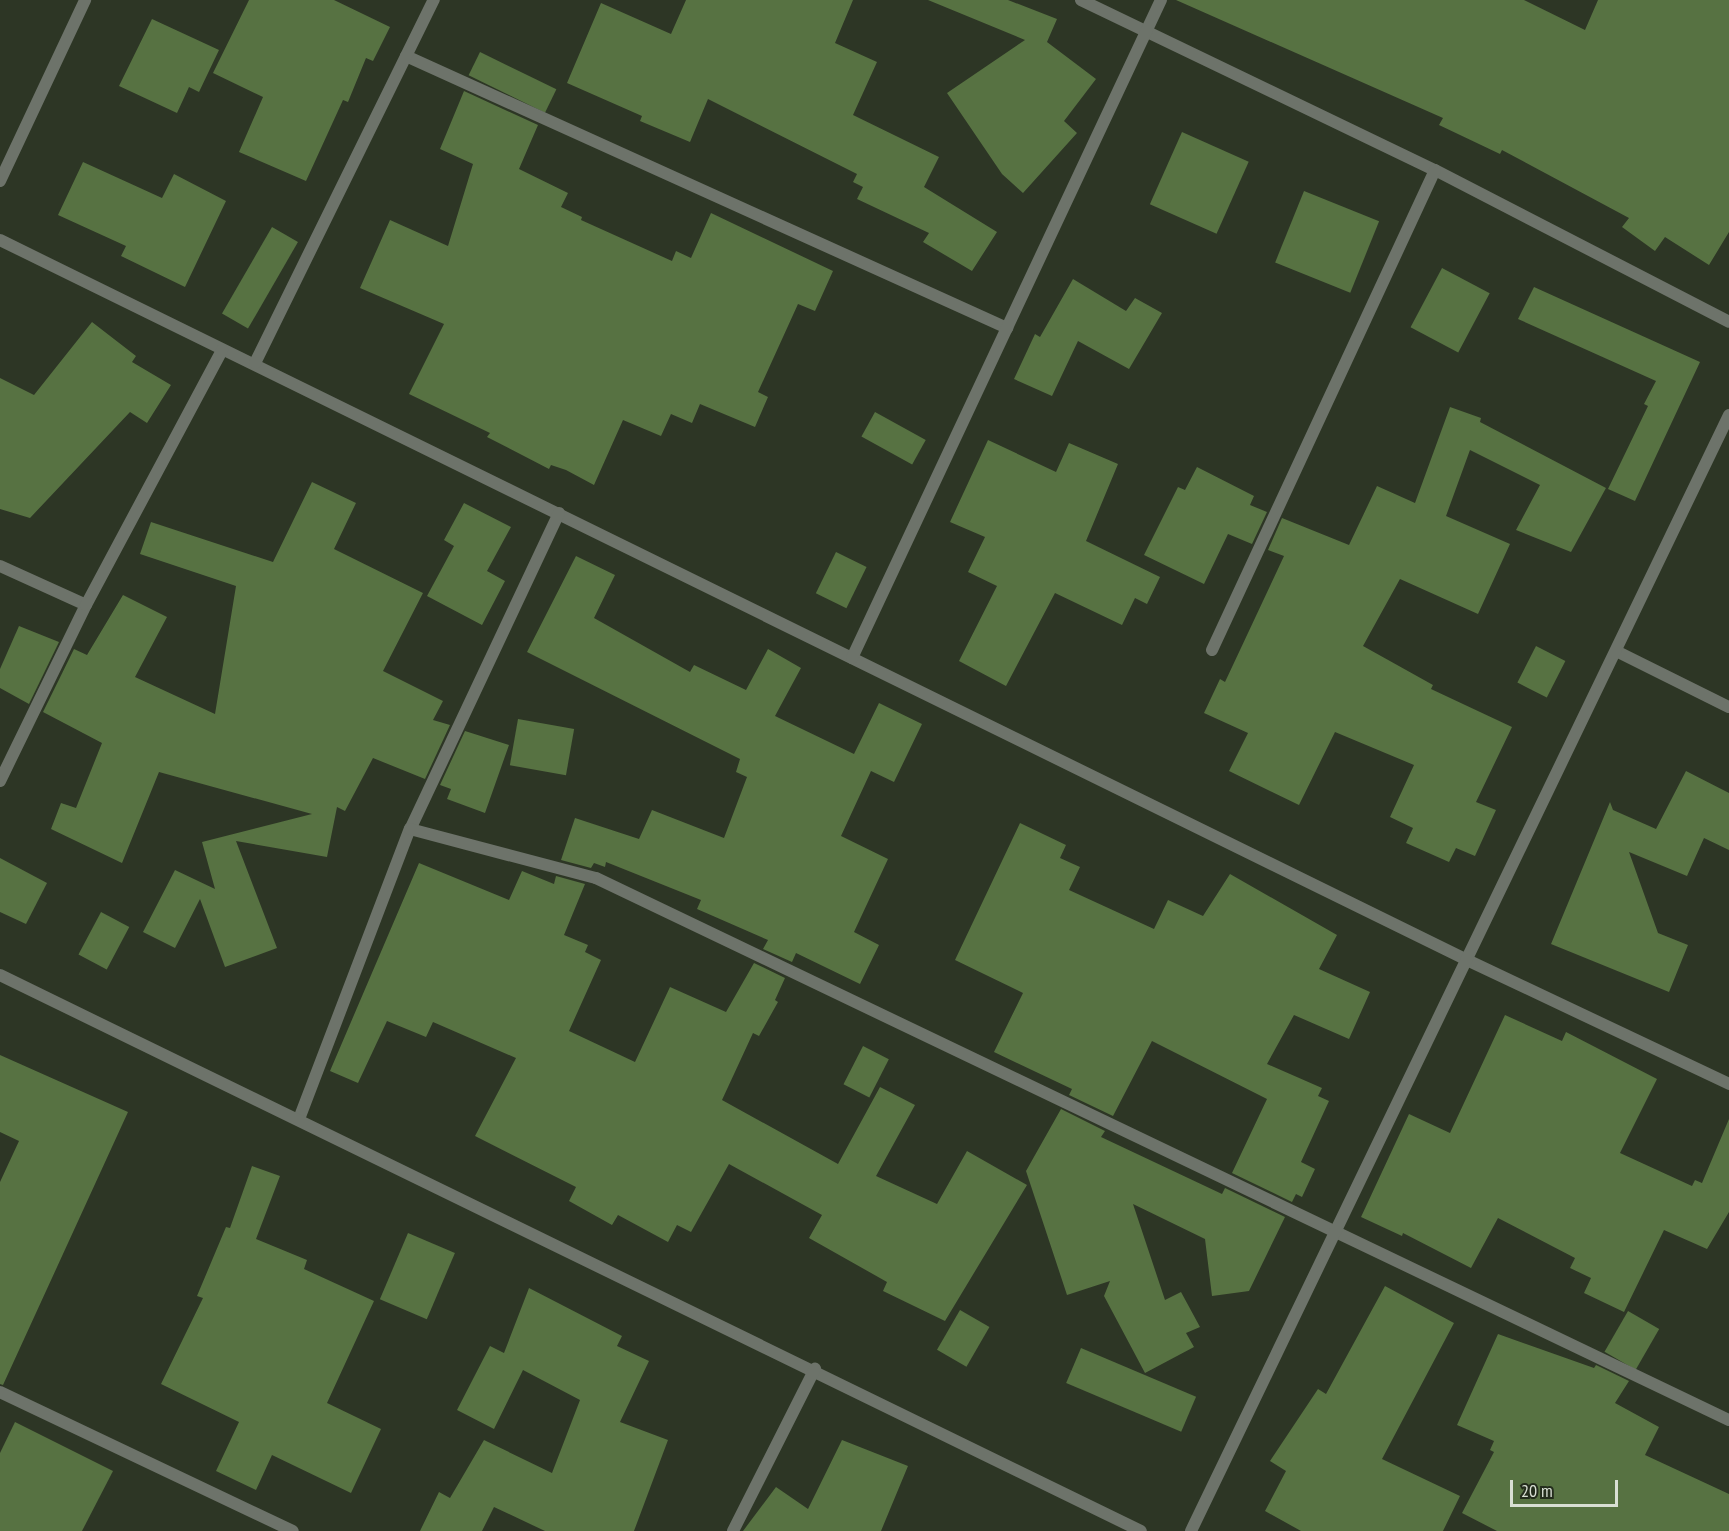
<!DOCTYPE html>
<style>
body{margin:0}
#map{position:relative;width:1729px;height:1531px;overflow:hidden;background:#2d3625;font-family:"PT Sans Narrow",sans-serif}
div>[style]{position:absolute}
.building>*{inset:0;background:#577242;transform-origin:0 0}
.service>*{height:12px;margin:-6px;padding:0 6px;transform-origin:6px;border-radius:6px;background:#6d736a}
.minor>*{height:12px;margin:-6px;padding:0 6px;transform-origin:6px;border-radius:6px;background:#6d736a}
span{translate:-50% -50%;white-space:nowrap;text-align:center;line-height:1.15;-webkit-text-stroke:5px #232c1c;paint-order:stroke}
.scale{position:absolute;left:1510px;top:1480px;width:108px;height:27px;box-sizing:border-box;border:3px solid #d9dfd4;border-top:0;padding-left:8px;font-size:18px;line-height:21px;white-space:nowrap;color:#d9dfd4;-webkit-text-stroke:4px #232c1c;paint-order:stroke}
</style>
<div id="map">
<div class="building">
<div style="clip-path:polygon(249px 0,334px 0,390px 27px,373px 61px,366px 58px,348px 102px,343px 100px,306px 181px,239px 152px,263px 97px,213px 73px)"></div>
<div style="clip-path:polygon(686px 0,853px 0,835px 43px,877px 62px,853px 115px,939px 157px,924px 187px,997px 232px,972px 271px,923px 242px,929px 233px,857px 199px,863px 187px,853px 182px,857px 174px,708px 99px,690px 142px,640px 121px,642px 116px,567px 83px,601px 3px,671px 34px)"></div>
<div style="clip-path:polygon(928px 0,1008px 0,1057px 19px,1047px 42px,1096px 79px,1064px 121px,1077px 133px,1023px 193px,1002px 174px,947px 93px,1025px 40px)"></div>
<div style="clip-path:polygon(1176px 0,1524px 0,1585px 30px,1598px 0,1729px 0,1729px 232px,1709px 265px,1665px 237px,1655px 251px,1622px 227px,1629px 218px,1502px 150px,1500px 154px,1439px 125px,1443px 118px)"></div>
<div style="clip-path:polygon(152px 19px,219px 50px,199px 92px,189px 87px,177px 113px,119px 86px)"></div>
<div style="left:480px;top:52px;width:85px;height:26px;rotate:26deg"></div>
<div style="clip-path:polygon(464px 91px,538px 125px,519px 169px,568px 193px,561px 207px,582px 217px,581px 220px,672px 261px,676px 251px,691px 258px,711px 213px,833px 271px,815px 311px,798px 304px,758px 392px,768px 397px,755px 427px,700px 404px,692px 423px,671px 414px,661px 436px,623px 420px,594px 485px,566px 470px,551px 465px,549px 469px,487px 437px,490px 433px,409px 394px,444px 324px,360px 288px,390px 220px,448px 246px,473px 164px,440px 149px)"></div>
<div style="left:1182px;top:132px;width:73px;height:79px;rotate:24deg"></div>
<div style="clip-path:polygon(83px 162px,162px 198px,174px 174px,226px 201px,185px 287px,121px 256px,126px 246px,58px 215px)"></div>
<div style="left:1304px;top:191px;width:81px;height:77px;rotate:22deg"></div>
<div style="left:272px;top:227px;width:30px;height:100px;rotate:30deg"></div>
<div style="left:1442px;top:268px;width:54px;height:67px;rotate:28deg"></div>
<div style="clip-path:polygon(1073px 279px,1126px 311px,1135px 298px,1162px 313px,1129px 369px,1078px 341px,1052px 396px,1014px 379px,1035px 334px,1040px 337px)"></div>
<div style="clip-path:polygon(1534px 287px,1700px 362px,1635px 501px,1608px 489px,1648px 406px,1644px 404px,1656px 381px,1518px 319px)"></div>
<div style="clip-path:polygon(92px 322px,136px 356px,132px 362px,171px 385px,147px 423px,130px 412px,30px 518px,0 509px,0 378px,34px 395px)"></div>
<div style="clip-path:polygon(1450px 407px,1481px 418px,1480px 422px,1606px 488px,1571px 552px,1516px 530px,1540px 485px,1470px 450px,1446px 516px,1510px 544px,1478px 614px,1400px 579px,1363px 646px,1433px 685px,1431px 689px,1512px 727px,1476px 802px,1496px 810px,1475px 856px,1456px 848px,1449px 862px,1406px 843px,1413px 828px,1390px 817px,1414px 765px,1335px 732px,1299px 805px,1229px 771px,1248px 733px,1204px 713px,1220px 679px,1225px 682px,1284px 556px,1268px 550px,1282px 518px,1349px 545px,1377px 486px,1415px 503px)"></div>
<div style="left:875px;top:412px;width:58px;height:28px;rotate:29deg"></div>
<div style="clip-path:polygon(988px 440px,1056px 472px,1069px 443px,1118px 464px,1086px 541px,1160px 577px,1147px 604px,1135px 598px,1122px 625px,1055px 593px,1006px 686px,959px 661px,997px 586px,968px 572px,985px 537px,950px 522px)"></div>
<div style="clip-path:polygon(1197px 467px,1254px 496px,1250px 505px,1267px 512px,1252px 544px,1228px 534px,1204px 584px,1144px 555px,1178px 487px,1185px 490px)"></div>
<div style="clip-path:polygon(312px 482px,356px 503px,334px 549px,423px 593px,383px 671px,443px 701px,433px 720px,450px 725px,425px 779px,373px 758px,345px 811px,337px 807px,327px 857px,236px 841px,277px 948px,225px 967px,200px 899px,175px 948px,143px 932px,175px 870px,215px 889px,202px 842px,312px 814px,159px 772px,122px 863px,51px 829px,61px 803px,76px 808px,102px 743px,43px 712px,74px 649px,87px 655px,123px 595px,167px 617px,135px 677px,215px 714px,236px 586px,140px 554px,151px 522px,273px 562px)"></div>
<div style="clip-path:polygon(464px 503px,511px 527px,487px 571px,505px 581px,482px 625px,427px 596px,454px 546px,444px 540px)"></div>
<div style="left:836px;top:552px;width:34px;height:46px;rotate:26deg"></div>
<div style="clip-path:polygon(576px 556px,615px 575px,594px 618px,690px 672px,694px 665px,746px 690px,768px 649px,801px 668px,775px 716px,854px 754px,879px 703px,922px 724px,894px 782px,871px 771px,841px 836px,888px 859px,854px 932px,879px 945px,860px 984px,796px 953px,792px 962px,763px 949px,768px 940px,697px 909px,701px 900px,606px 862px,605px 867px,594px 863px,591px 868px,561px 860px,575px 818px,639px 839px,652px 810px,724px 838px,747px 777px,736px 772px,740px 759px,527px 652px)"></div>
<div style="clip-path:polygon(19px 626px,59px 642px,29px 704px,0 688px,0 669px)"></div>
<div style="left:1536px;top:646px;width:33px;height:41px;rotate:27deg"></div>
<div style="left:518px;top:719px;width:57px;height:47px;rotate:10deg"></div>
<div style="clip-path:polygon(465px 731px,509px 745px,485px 813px,447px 799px,451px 789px,440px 785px)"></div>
<div style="clip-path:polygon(1686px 771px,1729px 793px,1729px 850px,1704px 838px,1687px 876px,1629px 852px,1658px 933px,1688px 945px,1669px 992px,1551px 944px,1610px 802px,1613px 810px,1656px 829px)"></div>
<div style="clip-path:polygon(1020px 823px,1066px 845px,1060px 858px,1080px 867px,1069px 890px,1154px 929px,1168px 900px,1203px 916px,1230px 874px,1337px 935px,1319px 969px,1370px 992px,1349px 1039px,1294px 1015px,1267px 1064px,1322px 1088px,1318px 1096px,1329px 1101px,1301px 1162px,1315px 1169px,1302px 1197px,1296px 1194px,1292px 1202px,1232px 1173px,1267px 1099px,1152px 1041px,1113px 1116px,1069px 1095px,1072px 1089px,994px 1052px,1023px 993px,955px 960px)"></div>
<div style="clip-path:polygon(0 858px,47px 883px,26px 924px,0 912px)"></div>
<div style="clip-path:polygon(419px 863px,509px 900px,522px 871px,554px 884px,556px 876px,585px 884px,564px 935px,588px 945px,585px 952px,601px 960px,569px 1031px,635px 1062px,670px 987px,726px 1012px,754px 963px,785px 978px,775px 1000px,778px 1002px,759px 1036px,753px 1033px,722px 1100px,838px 1164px,880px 1087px,915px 1105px,876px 1176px,937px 1204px,967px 1151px,1027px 1185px,945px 1321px,883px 1291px,887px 1282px,809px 1238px,822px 1215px,729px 1164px,691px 1232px,677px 1225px,668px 1242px,618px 1215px,612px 1225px,569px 1201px,576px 1187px,475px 1136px,516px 1058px,433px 1022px,426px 1037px,387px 1021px,358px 1083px,330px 1071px)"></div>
<div style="left:101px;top:912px;width:32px;height:48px;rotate:28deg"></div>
<div style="clip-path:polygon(1505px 1015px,1562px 1041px,1566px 1032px,1657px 1079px,1620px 1153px,1692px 1186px,1695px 1180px,1702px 1183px,1729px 1119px,1729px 1212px,1707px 1249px,1664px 1230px,1624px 1312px,1584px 1293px,1591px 1278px,1570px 1268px,1575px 1258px,1498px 1218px,1471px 1268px,1403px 1233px,1402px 1236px,1361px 1217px,1409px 1114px,1450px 1133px)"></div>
<div style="left:863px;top:1046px;width:29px;height:43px;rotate:27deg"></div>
<div style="clip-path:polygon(0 1055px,128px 1112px,3px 1385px,0 1384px,0 1182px,19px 1141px,0 1132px)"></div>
<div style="clip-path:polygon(1061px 1109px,1105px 1131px,1101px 1137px,1222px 1194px,1225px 1188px,1285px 1217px,1249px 1291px,1212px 1296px,1205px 1239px,1133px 1204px,1165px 1300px,1181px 1292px,1200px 1327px,1186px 1333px,1194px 1347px,1145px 1373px,1104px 1296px,1110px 1281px,1067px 1295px,1026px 1171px)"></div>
<div style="clip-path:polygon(252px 1166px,280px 1176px,256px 1239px,307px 1260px,304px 1269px,374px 1301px,327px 1403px,381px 1429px,351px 1493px,272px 1455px,256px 1490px,216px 1471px,239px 1422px,161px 1384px,203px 1298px,197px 1296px,226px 1227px,230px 1228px)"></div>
<div style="left:408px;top:1233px;width:51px;height:72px;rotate:23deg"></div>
<div style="clip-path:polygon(1385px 1286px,1454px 1323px,1382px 1459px,1460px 1496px,1443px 1531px,1301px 1531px,1265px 1511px,1286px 1471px,1270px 1461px,1318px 1389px,1326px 1394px)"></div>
<div style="clip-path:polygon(529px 1288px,622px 1336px,617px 1346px,649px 1361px,620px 1422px,668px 1440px,634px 1531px,545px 1531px,494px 1507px,482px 1531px,420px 1531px,439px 1492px,450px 1498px,484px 1440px,552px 1473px,580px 1400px,523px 1370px,494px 1429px,457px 1410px,490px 1346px,504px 1353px)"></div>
<div style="left:960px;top:1310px;width:34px;height:46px;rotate:30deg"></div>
<div style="left:1628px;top:1311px;width:36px;height:47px;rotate:30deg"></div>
<div style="clip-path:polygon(1498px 1334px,1594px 1368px,1596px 1365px,1629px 1381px,1615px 1403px,1659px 1427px,1645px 1455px,1729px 1494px,1729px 1531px,1497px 1531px,1462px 1513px,1494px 1452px,1490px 1450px,1494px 1441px,1457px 1425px)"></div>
<div style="left:1081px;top:1348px;width:125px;height:38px;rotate:23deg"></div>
<div style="clip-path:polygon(15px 1422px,113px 1471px,82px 1531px,0 1531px,0 1453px)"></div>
<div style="clip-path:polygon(842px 1440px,908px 1466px,881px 1531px,743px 1531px,776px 1487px,808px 1509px)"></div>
</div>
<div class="service">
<div style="left:299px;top:1119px;width:311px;rotate:-69.1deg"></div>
</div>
<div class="minor">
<div style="left:1081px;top:0;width:393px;rotate:25.7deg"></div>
<div style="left:1435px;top:170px;width:331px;rotate:27.3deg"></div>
<div style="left:406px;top:56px;width:660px;rotate:24.35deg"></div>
<div style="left:0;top:181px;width:200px;rotate:-64.8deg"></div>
<div style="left:0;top:240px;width:1634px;rotate:26.14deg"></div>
<div style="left:1467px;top:960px;width:290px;rotate:25.3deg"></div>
<div style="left:255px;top:363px;width:405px;rotate:-63.8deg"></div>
<div style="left:559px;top:513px;width:349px;rotate:115.2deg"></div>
<div style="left:410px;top:829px;width:192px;rotate:14.8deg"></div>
<div style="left:596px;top:878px;width:1256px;rotate:25.57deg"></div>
<div style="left:0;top:566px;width:94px;rotate:24.4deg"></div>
<div style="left:1212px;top:650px;width:529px;rotate:-65.08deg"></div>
<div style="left:1616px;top:651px;width:126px;rotate:26.4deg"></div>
<div style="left:852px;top:658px;width:727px;rotate:-64.85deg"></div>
<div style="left:0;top:781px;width:196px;rotate:-64deg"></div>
<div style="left:86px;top:605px;width:289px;rotate:-61.9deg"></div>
<div style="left:0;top:975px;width:1269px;rotate:25.98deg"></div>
<div style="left:0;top:1392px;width:324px;rotate:25.4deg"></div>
<div style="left:733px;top:1531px;width:182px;rotate:-63.2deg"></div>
<div style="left:1191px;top:1531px;width:1239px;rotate:-64.26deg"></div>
</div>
<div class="scale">20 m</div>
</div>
